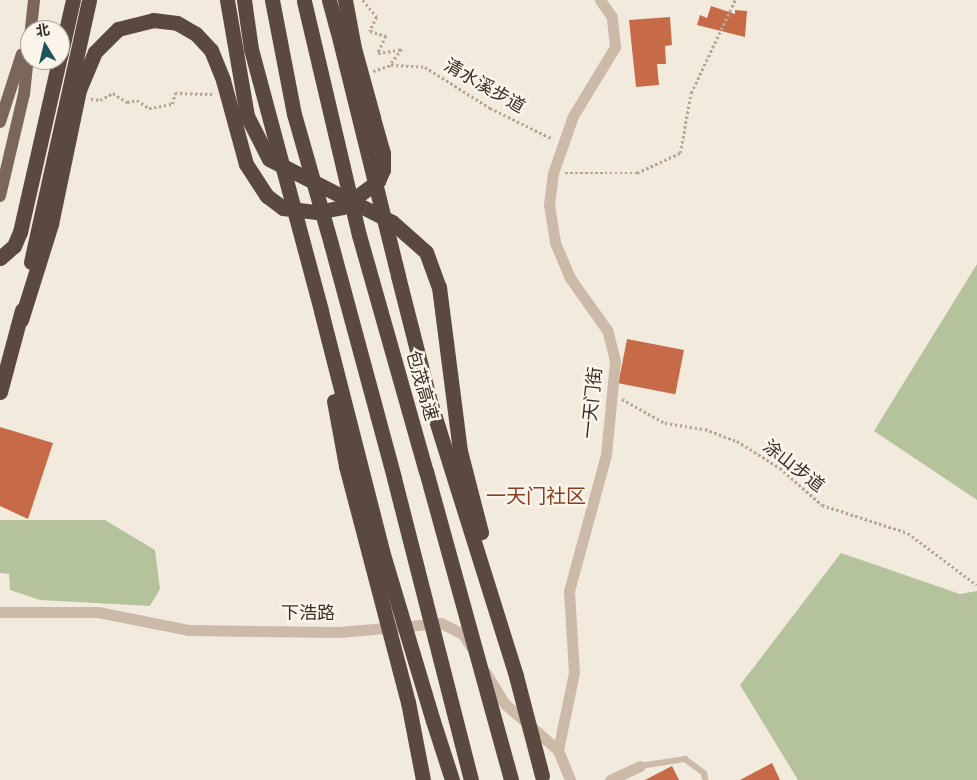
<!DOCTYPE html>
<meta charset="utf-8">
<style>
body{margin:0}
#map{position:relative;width:977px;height:780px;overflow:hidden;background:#f3eade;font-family:"Sofia Sans Condensed","Noto Sans SC",sans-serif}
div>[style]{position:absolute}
.green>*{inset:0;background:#b5c39d}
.building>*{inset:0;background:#c76a48;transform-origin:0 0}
.path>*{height:2.5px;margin-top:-1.25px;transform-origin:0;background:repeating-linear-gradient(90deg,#b7a493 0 2.5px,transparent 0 5px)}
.lane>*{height:5.5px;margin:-2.75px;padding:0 2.75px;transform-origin:2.75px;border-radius:2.75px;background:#ccbaa9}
.street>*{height:11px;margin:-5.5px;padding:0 5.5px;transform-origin:5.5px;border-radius:5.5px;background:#ccbaa9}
.primary>*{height:12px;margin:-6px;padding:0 6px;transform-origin:6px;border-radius:6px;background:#7b665a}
.highway>*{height:15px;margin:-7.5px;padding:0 7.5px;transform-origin:7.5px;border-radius:7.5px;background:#5a4940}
.highway-bridge>*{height:15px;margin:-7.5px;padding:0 7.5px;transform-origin:7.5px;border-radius:7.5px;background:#5a4940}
span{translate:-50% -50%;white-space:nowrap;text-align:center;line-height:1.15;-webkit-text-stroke:5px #faf4eb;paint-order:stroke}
.street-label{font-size:18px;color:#392f29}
.quarter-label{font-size:20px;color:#893d21}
.north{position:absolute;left:20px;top:20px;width:50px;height:50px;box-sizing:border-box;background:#faf4eb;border:1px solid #ada59d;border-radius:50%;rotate:351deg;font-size:14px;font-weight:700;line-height:20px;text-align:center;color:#392f29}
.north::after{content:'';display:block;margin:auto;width:18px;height:22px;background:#1e555b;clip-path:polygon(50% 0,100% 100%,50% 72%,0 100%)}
</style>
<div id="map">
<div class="green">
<div style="clip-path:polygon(977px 264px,977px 500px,874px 431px)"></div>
<div style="clip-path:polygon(0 520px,105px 520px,155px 550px,160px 589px,150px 606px,40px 600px,10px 590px,9px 574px,0 573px)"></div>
<div style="clip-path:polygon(841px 553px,960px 594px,977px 591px,977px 780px,798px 780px,740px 685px)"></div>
</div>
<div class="building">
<div style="clip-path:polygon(711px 6px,735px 14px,735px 10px,747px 11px,745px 37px,697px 25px,700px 15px,707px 18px)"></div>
<div style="clip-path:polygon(670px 17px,672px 45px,665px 46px,666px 64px,657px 64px,659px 85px,636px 87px,629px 20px)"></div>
<div style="left:627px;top:339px;width:58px;height:45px;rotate:11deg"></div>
<div style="clip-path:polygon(0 427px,53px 443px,28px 519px,0 506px)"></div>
<div style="clip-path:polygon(772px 763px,780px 780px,740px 780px)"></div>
<div style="clip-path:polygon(672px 766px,679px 780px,645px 780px)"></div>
</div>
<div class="path">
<div style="left:363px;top:0;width:22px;rotate:51deg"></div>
<div style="left:377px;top:17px;width:16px;rotate:117deg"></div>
<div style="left:370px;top:31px;width:17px;rotate:17deg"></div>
<div style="left:386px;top:36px;width:19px;rotate:115deg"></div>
<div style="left:378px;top:53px;width:24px;rotate:-9deg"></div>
<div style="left:402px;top:49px;width:19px;rotate:126deg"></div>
<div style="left:373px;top:71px;width:19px;rotate:-18deg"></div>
<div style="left:391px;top:65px;width:34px;rotate:3deg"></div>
<div style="left:425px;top:67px;width:77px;rotate:32.2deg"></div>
<div style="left:490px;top:108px;width:70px;rotate:26.2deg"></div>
<div style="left:91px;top:99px;width:9px;rotate:6deg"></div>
<div style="left:100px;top:100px;width:15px;rotate:-28deg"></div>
<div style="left:113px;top:93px;width:17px;rotate:33deg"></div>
<div style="left:127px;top:102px;width:10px;rotate:-11deg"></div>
<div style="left:137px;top:100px;width:14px;rotate:34deg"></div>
<div style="left:149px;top:108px;width:23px;rotate:-10deg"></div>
<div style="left:172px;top:104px;width:11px;rotate:-75deg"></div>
<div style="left:175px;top:93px;width:38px;rotate:2deg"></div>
<div style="left:565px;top:173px;width:72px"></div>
<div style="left:637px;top:173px;width:47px;rotate:-24.9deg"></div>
<div style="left:680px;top:153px;width:61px;rotate:-79.6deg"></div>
<div style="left:691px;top:93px;width:103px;rotate:-64.7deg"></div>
<div style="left:622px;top:399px;width:49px;rotate:29.2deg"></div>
<div style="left:665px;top:423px;width:40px;rotate:8.5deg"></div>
<div style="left:705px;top:429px;width:34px;rotate:21deg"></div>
<div style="left:737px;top:441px;width:51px;rotate:32.1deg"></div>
<div style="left:780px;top:468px;width:56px;rotate:41.4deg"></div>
<div style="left:822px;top:505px;width:90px;rotate:18deg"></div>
<div style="left:908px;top:533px;width:86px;rotate:37deg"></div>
</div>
<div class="lane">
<div style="left:640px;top:766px;width:46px;rotate:-8.8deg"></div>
<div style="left:685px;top:759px;width:24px;rotate:36deg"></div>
<div style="left:704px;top:773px;width:7px;rotate:74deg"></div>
</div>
<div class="street">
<div style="left:0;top:612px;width:98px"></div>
<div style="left:98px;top:612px;width:93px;rotate:11.2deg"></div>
<div style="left:189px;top:630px;width:150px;rotate:0.8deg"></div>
<div style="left:339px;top:632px;width:102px;rotate:-5deg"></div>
<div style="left:441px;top:623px;width:25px;rotate:27deg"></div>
<div style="left:463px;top:634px;width:15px;rotate:58deg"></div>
<div style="left:485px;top:672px;width:38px;rotate:58deg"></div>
<div style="left:505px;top:704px;width:70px;rotate:41deg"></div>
<div style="left:558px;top:750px;width:32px;rotate:68deg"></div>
<div style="left:558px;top:750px;width:79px;rotate:-78.3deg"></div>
<div style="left:574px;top:673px;width:82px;rotate:-93.5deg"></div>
<div style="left:569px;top:591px;width:141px;rotate:-74.8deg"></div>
<div style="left:606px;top:455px;width:94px;rotate:-84.5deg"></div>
<div style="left:615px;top:361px;width:32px;rotate:-104deg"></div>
<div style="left:607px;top:330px;width:64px;rotate:-125.4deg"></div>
<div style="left:570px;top:278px;width:39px;rotate:-113deg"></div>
<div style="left:555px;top:242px;width:37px;rotate:-99deg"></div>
<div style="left:549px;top:205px;width:32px;rotate:-83deg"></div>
<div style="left:553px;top:173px;width:60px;rotate:-70.7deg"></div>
<div style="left:573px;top:116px;width:81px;rotate:-58.7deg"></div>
<div style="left:615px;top:47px;width:30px;rotate:-96deg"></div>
<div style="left:612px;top:17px;width:21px;rotate:-125deg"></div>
<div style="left:610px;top:780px;width:33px;rotate:-25deg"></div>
</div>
<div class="primary">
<div style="left:0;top:122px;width:71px;rotate:-72.1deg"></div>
<div style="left:0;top:196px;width:105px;rotate:-76.8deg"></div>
<div style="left:24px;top:94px;width:95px;rotate:-83.9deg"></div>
</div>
<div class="highway">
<div style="left:244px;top:0;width:49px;rotate:81.9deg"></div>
<div style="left:329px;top:0;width:30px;rotate:75deg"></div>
<div style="left:345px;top:0;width:49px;rotate:79.4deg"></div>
<div style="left:60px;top:57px;width:58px;rotate:-77.2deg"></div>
<div style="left:246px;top:164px;width:38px;rotate:57deg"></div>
<div style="left:267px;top:196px;width:20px;rotate:37deg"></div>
<div style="left:283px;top:208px;width:34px;rotate:7deg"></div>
<div style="left:317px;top:212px;width:26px;rotate:-11deg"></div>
<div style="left:343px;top:207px;width:44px;rotate:-36.6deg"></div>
<div style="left:378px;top:181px;width:12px;rotate:-66deg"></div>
<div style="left:383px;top:170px;width:17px;rotate:-90deg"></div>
<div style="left:383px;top:153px;width:37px;rotate:-106deg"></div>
<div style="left:359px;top:235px;width:245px;rotate:74.2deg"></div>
<div style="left:331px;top:244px;width:242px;rotate:74.9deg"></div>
<div style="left:426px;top:252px;width:37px;rotate:70deg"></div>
<div style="left:439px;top:287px;width:165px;rotate:82.7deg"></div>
<div style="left:460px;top:451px;width:84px;rotate:75.5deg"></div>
<div style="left:398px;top:276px;width:126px;rotate:75.7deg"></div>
<div style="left:429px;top:398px;width:291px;rotate:72.6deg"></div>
<div style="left:321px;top:311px;width:248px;rotate:75.7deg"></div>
<div style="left:334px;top:401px;width:66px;rotate:79.5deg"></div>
<div style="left:408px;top:702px;width:79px;rotate:79.1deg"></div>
<div style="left:433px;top:721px;width:62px;rotate:72.1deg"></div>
</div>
<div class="highway-bridge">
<div style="left:227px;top:0;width:118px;rotate:80.2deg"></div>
<div style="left:247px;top:116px;width:48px;rotate:62.9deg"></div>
<div style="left:269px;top:159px;width:138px;rotate:27.1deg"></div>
<div style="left:392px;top:222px;width:45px;rotate:41.4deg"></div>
<div style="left:272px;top:0;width:116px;rotate:79.1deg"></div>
<div style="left:294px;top:114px;width:135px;rotate:74.1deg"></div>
<div style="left:304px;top:1px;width:240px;rotate:76.8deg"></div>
<div style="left:337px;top:29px;width:254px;rotate:76.1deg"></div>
<div style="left:354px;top:48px;width:72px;rotate:74.6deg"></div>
<div style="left:251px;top:49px;width:271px;rotate:75deg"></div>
<div style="left:0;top:258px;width:18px;rotate:-41deg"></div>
<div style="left:14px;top:246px;width:15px;rotate:-67deg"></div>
<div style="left:20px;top:232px;width:176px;rotate:-77.2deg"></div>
<div style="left:31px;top:262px;width:268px;rotate:-77.5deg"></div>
<div style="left:21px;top:320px;width:101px;rotate:-72.6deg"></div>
<div style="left:51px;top:224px;width:137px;rotate:-78.2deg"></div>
<div style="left:79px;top:90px;width:41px;rotate:-67.2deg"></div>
<div style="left:95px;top:52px;width:33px;rotate:-45deg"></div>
<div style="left:118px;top:29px;width:36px;rotate:-14deg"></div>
<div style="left:153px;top:20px;width:24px;rotate:7deg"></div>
<div style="left:177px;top:23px;width:22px;rotate:30deg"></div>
<div style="left:196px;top:34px;width:22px;rotate:47deg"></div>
<div style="left:211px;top:50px;width:32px;rotate:68deg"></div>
<div style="left:223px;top:80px;width:87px;rotate:74.7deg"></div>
<div style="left:0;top:392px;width:85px;rotate:-75deg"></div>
<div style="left:346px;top:466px;width:244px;rotate:75.3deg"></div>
<div style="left:426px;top:471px;width:320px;rotate:74.6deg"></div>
<div style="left:394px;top:478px;width:312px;rotate:75.7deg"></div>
<div style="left:382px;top:551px;width:177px;rotate:73.3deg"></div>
<div style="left:516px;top:676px;width:103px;rotate:75.4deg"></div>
</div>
<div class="street-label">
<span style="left:484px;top:87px;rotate:30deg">清水溪步道</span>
<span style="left:421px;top:386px;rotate:74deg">包茂高速</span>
<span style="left:593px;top:403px;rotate:-84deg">一天门街</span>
<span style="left:793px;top:467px;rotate:38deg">涂山步道</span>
<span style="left:308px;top:614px">下浩路</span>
</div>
<div class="quarter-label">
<span style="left:536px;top:497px">一天门社区</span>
</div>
<div class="north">北</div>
</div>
